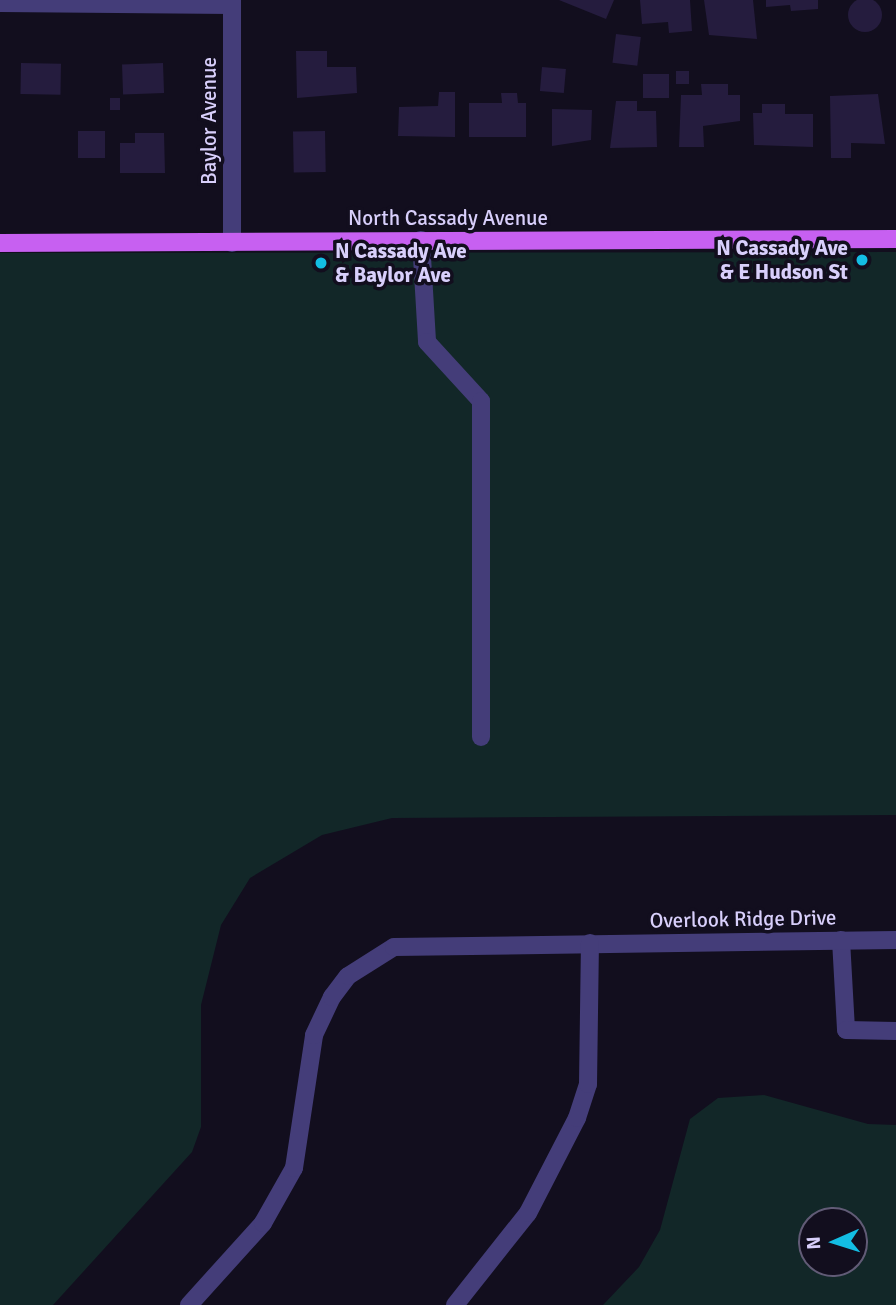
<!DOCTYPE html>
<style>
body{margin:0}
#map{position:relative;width:896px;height:1305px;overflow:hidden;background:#120e1e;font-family:Signika,sans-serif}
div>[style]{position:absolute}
.green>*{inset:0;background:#122728}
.building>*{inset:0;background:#251c3e;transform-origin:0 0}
.round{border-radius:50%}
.minor>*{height:18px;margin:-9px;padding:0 9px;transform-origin:9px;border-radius:9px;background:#443d79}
.major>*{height:18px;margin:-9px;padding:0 9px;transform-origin:9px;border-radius:9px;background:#c760f1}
.dots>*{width:19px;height:19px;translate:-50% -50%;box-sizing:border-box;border:4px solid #120e1e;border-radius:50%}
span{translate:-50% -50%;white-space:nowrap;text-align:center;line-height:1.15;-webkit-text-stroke:7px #120e1e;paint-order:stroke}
.street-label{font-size:21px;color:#d8cffb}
.poi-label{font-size:21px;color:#d8cffb;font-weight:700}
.right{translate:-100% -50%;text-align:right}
.left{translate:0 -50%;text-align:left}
.north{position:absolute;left:798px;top:1207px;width:70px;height:70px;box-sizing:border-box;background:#120e1e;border:2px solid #615b76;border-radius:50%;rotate:267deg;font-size:19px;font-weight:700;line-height:28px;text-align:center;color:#d8cffb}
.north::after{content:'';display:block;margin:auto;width:24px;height:32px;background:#13bde3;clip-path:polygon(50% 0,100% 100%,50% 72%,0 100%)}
</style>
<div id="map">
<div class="green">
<div style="clip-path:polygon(896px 252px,896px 815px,392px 818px,322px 835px,250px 878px,221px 925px,201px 1005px,201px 1127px,192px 1152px,53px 1305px,0 1305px,0 253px)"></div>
<div style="clip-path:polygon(evenodd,764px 1095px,868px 1124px,896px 1125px,896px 1305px,603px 1305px,639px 1267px,660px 1230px,690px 1119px,718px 1098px,764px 1095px,812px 1221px,854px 1221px,854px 1263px,812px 1263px,812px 1221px)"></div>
</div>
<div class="building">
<div class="round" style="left:848px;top:-2px;width:34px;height:34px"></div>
<div style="clip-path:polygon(559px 0,614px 0,606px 19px)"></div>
<div style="clip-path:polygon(640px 0,690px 0,692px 31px,669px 33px,668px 22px,642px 24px)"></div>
<div style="clip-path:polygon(704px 0,753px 0,757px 39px,709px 35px)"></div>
<div style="clip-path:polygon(766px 0,818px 0,818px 9px,791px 11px,790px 5px,766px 7px)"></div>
<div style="left:616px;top:34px;width:25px;height:29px;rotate:7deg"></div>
<div style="clip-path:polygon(296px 51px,327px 51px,327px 67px,356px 67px,357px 93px,297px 98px)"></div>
<div style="left:21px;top:63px;width:40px;height:31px;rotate:1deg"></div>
<div style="left:163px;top:63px;width:30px;height:41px;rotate:88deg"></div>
<div style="left:542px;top:67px;width:24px;height:24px;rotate:5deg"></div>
<div style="left:676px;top:71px;width:13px;height:13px"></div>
<div style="left:643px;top:74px;width:26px;height:24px"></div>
<div style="clip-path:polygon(701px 84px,728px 84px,728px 95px,740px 95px,740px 121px,703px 126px,704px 147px,679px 147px,681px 95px,702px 95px)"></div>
<div style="clip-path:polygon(439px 92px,455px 92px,455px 137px,398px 136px,399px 107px,438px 106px)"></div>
<div style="clip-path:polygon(501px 93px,517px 93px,518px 103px,526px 103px,526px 137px,469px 137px,469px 103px,502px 103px)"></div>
<div style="clip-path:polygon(878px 94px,885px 144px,851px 143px,851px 158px,831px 158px,830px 96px)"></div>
<div style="left:110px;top:98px;width:10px;height:12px"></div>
<div style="clip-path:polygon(616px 101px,637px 101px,637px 111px,656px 111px,657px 147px,610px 148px)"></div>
<div style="clip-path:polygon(762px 104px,785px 104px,785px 114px,813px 114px,813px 147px,754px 145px,753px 113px,762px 113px)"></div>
<div style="clip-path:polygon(552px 109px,592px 110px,591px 140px,552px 146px)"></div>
<div style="left:78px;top:131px;width:27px;height:27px"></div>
<div style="left:325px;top:131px;width:41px;height:32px;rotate:89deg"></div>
<div style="clip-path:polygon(135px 133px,164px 133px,165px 173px,120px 173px,120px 143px,135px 143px)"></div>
</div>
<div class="minor">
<div style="left:0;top:3px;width:232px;rotate:0.5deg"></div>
<div style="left:421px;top:240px;width:102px;rotate:86.6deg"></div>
<div style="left:427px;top:342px;width:80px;rotate:47.5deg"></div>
<div style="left:481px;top:401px;width:336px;rotate:90deg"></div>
<div style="left:232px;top:243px;width:243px;rotate:-90deg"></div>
<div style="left:841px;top:940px;width:90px;rotate:86.8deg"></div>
<div style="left:846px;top:1030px;width:50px;rotate:1.1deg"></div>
<div style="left:189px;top:1305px;width:110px;rotate:-47.9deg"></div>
<div style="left:263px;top:1223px;width:63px;rotate:-60.6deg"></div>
<div style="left:294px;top:1168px;width:134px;rotate:-81.4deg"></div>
<div style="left:314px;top:1035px;width:42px;rotate:-64.7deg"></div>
<div style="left:332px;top:997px;width:26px;rotate:-53deg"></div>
<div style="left:348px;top:976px;width:54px;rotate:-32.2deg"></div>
<div style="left:394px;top:947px;width:502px;rotate:-0.8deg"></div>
<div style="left:455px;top:1305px;width:117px;rotate:-51.6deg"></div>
<div style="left:528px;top:1213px;width:107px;rotate:-62.7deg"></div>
<div style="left:577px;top:1118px;width:36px;rotate:-72deg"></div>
<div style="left:588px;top:1084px;width:141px;rotate:-89.2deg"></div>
</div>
<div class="major">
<div style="left:0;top:243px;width:896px;rotate:-0.26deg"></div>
</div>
<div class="dots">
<div style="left:862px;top:260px;background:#13bde3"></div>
<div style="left:321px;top:263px;background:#13bde3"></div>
</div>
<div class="street-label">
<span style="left:209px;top:121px;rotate:-90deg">Baylor Avenue</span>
<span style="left:448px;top:218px">North Cassady Avenue</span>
<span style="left:743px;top:919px;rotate:-1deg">Overlook Ridge Drive</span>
</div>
<div class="poi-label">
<span class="right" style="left:848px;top:260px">N Cassady Ave<br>&amp; E Hudson St</span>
<span class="left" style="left:335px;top:263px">N Cassady Ave<br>&amp; Baylor Ave</span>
</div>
<div class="north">N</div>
</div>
